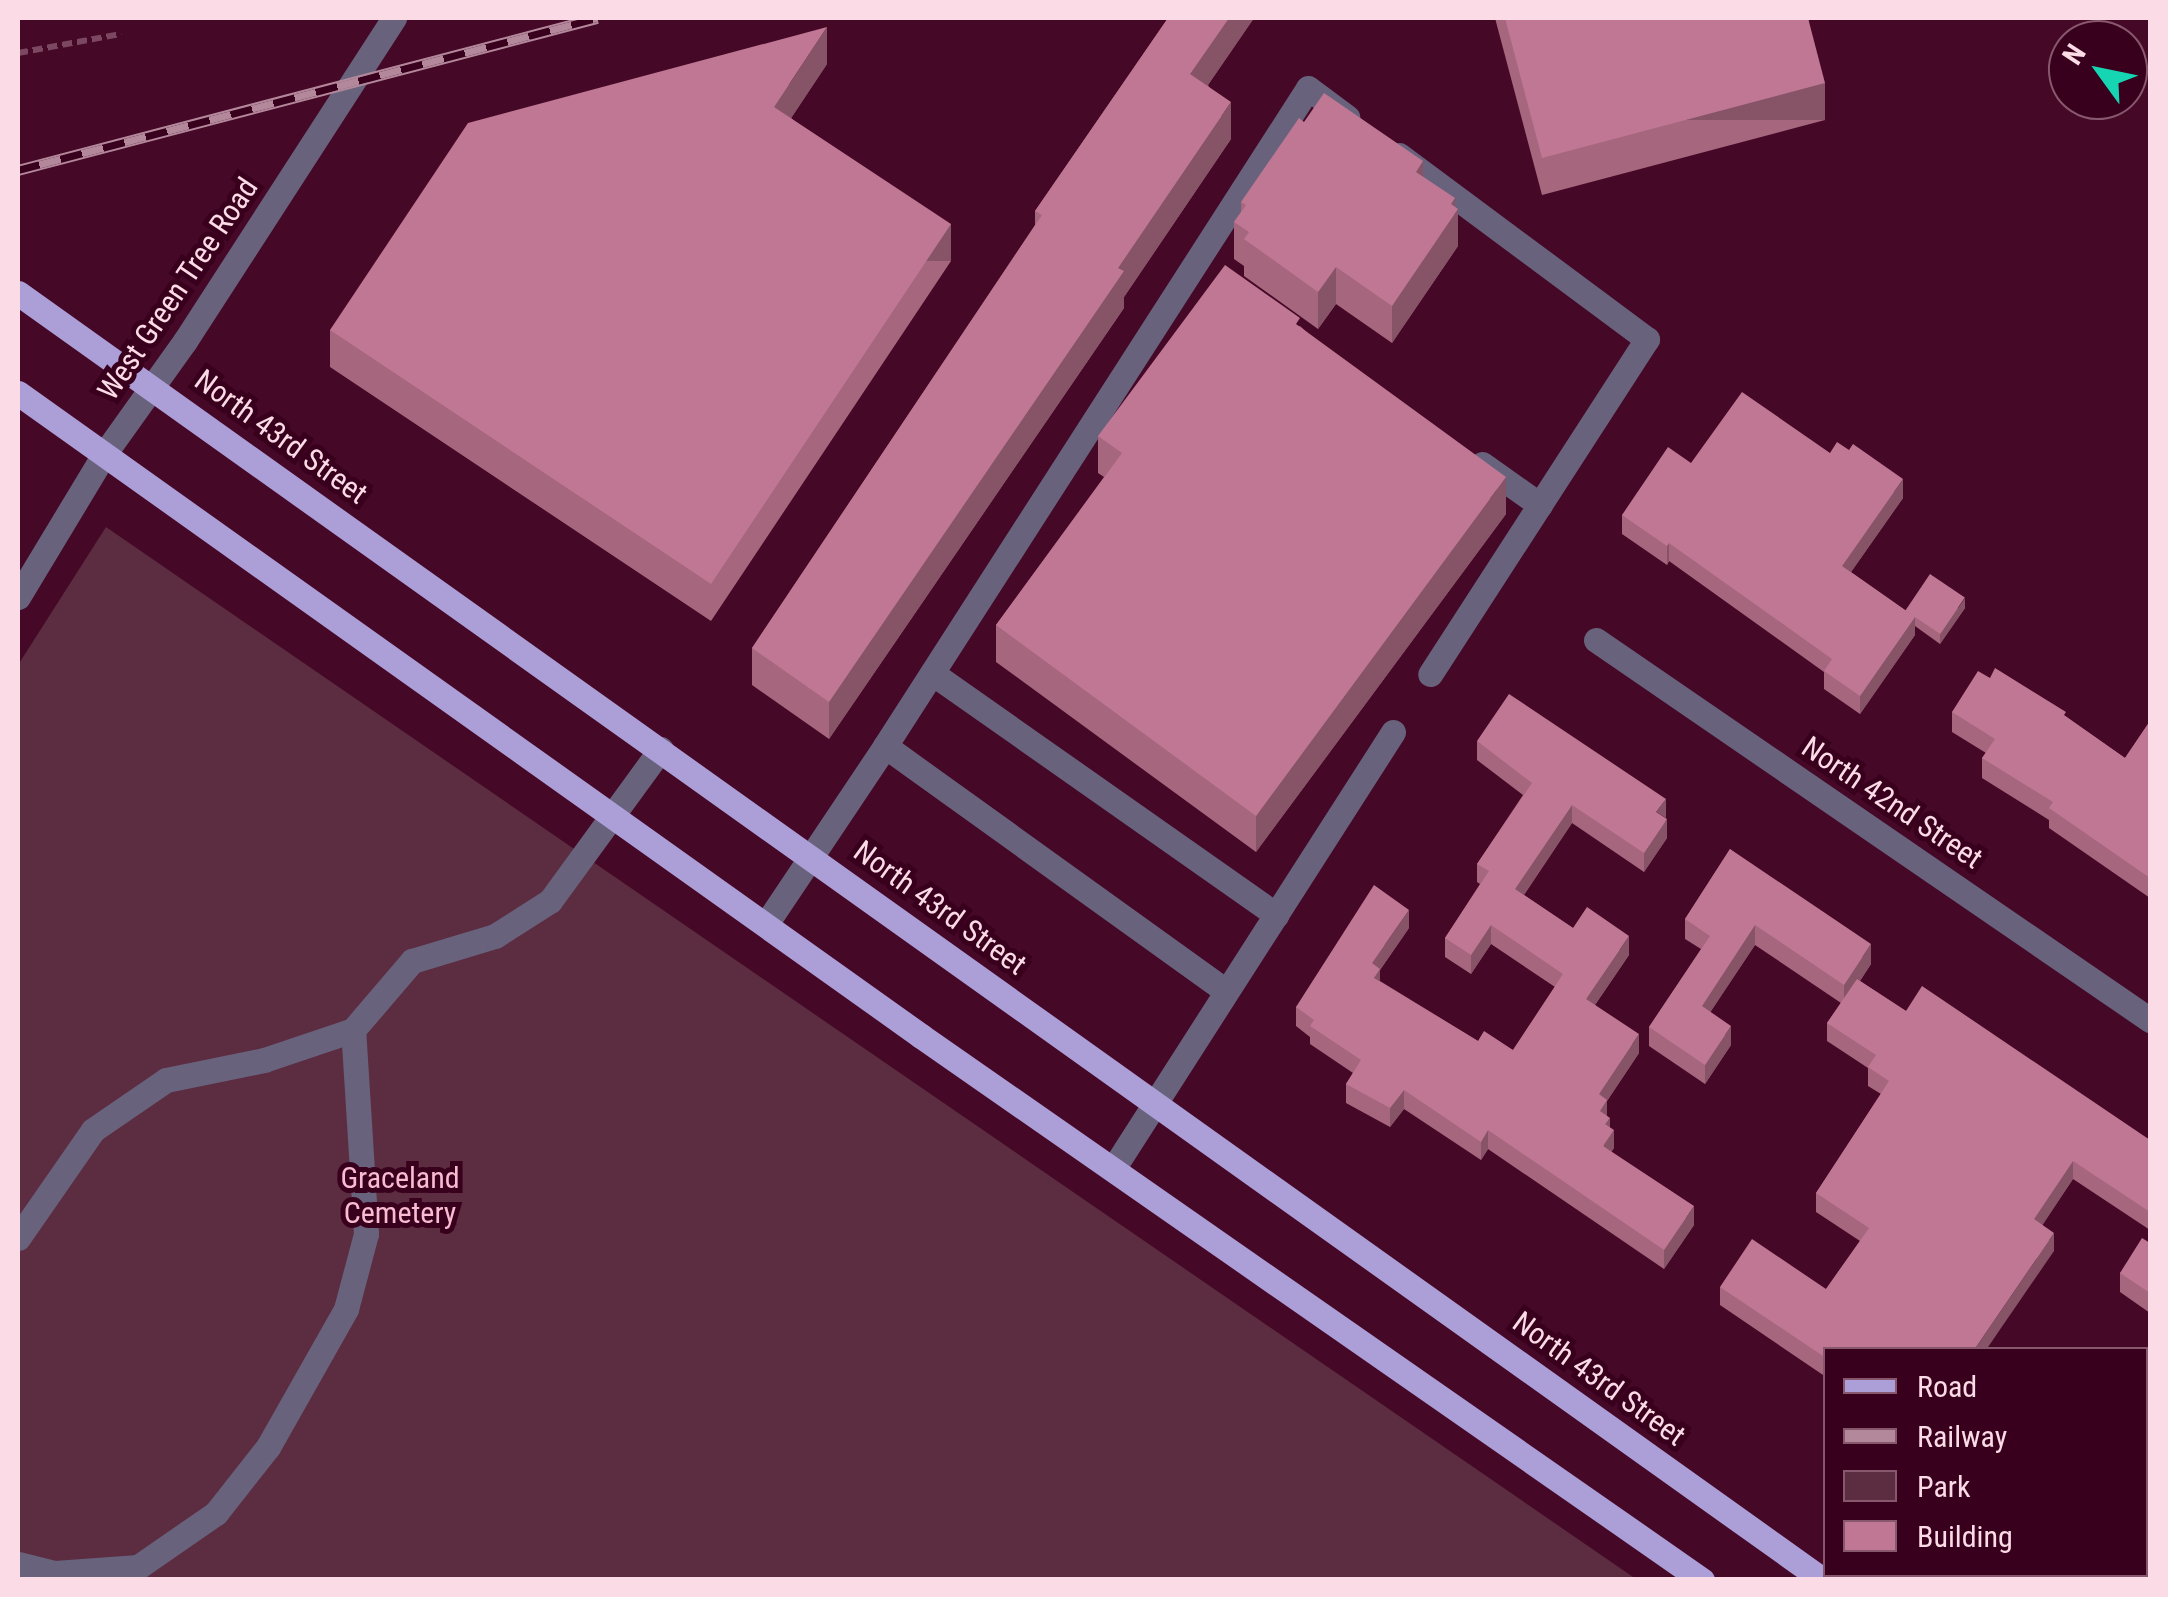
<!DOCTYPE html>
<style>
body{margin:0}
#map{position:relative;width:2168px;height:1597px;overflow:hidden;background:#450827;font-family:"Roboto Condensed",sans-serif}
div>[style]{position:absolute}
.green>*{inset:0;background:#5c2c40}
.path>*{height:6px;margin-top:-3px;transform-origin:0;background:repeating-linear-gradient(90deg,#7c4861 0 10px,transparent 0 15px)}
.minor>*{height:25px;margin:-12.5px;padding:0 12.5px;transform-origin:12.5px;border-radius:12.5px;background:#68627d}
.major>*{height:25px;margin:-12.5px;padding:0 12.5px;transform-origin:12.5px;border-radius:12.5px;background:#ac9ed7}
.rail>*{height:11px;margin-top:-5.5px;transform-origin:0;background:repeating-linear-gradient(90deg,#39001d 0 22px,#b4889b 0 44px);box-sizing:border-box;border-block:2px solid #b4889b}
.wall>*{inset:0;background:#a5667e}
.shaded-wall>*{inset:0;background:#865367;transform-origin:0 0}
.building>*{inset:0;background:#c07793;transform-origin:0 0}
span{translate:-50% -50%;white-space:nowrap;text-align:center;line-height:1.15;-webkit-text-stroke:10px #39001d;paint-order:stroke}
.street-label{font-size:30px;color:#fbdbe6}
.park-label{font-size:30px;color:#f9bbd1}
.frame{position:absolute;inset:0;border:20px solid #fbdbe6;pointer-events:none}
.legend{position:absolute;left:1823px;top:1347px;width:325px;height:230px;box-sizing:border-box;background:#39001d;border:2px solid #87586d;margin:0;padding:12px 18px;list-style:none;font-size:30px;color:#fbdbe6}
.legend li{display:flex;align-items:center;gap:20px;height:50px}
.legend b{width:50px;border:2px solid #87586d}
.north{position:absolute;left:2048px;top:20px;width:100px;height:100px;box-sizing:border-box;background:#39001d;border:2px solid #87586d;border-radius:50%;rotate:303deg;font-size:28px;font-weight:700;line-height:40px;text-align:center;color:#fbdbe6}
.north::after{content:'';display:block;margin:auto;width:35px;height:45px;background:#15d5b3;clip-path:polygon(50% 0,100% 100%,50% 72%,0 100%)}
</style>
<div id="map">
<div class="green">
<div style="clip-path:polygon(106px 527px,1636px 1579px,18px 1579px,18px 665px)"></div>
</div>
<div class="path">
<div style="left:18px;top:53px;width:105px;rotate:-10.5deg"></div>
</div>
<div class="minor">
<div style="left:1399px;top:155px;width:309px;rotate:36.6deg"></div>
<div style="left:1647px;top:339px;width:399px;rotate:122.9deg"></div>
<div style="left:1482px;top:464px;width:71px;rotate:35.3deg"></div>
<div style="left:18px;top:597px;width:168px;rotate:-58.9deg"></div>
<div style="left:105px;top:453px;width:138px;rotate:-54.5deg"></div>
<div style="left:185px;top:341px;width:385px;rotate:-57.1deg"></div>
<div style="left:1596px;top:640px;width:672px;rotate:34.45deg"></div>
<div style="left:932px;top:673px;width:421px;rotate:35.1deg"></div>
<div style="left:885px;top:746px;width:420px;rotate:35.7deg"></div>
<div style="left:766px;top:924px;width:214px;rotate:-56.2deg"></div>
<div style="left:885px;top:746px;width:782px;rotate:-57.26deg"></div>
<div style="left:1308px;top:88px;width:49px;rotate:36.6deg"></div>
<div style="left:1113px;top:1169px;width:519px;rotate:-57.35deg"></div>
<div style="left:18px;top:1238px;width:131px;rotate:-55.2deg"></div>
<div style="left:93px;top:1130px;width:88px;rotate:-34.4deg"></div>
<div style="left:166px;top:1080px;width:100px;rotate:-11.5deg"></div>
<div style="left:264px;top:1060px;width:94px;rotate:-18.6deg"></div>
<div style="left:353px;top:1030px;width:91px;rotate:-49.5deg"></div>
<div style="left:412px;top:961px;width:87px;rotate:-16.8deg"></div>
<div style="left:495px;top:936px;width:65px;rotate:-32.5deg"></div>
<div style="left:550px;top:901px;width:188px;rotate:-53.9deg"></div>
<div style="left:18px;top:1564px;width:38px;rotate:14deg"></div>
<div style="left:55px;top:1573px;width:83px;rotate:-4.1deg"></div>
<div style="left:138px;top:1567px;width:95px;rotate:-34.7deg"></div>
<div style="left:216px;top:1513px;width:84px;rotate:-51.8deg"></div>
<div style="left:268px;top:1447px;width:159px;rotate:-60.5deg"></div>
<div style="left:346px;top:1309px;width:78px;rotate:-75.1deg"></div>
<div style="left:366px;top:1234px;width:204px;rotate:-93.6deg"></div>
</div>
<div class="major">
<div style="left:18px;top:293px;width:2217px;rotate:35.49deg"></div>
<div style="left:18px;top:393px;width:1109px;rotate:35.45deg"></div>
<div style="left:921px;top:1036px;width:952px;rotate:34.86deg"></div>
</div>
<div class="rail">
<div style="left:18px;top:170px;width:599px;rotate:-14.71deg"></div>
</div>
<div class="wall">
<div style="clip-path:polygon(1168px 18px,1254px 18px,1208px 85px,1231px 139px,1124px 297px,1124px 308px,829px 739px,752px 685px,752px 648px,1035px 225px,1035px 211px)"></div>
<div style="clip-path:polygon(1495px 18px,1808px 18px,1825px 120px,1542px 195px)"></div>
<div style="clip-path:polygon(827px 64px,791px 118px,951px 261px,711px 621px,330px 367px,330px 330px)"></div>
<div style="clip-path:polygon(1423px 177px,1455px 207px,1458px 246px,1392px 343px,1336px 304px,1318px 329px,1244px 276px,1244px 266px,1234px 259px,1234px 222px,1241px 212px,1241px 202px)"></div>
<div style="clip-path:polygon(1300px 326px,1506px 514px,1256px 852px,996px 662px,996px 625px,1104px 477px,1098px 473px,1098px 436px)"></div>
<div style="clip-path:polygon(1830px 453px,1903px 498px,1851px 572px,1905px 610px,1965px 608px,1940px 644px,1915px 626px,1915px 635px,1860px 714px,1824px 689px,1824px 672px,1669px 561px,1667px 565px,1622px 534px,1622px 515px,1691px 463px)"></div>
<div style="clip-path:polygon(1990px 678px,2066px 717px,2125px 758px,2150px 721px,2150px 898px,2049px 828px,2049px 820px,1982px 778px,1982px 758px,1986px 753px,1952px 732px,1952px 712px)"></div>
<div style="clip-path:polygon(1477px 741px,1665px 818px,1667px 838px,1644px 872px,1572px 823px,1524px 895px,1573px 928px,1629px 955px,1595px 1005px,1639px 1053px,1607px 1101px,1607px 1116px,1614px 1148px,1611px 1152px,1694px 1225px,1664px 1269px,1488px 1149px,1481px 1160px,1404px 1109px,1390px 1127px,1346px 1103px,1346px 1084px,1353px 1073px,1310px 1044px,1310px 1037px,1296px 1026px,1296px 1007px,1409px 928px,1380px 970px,1380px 981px,1478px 1041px,1513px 1050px,1555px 987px,1491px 944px,1471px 974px,1445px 957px,1445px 938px,1480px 884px,1477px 882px,1477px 864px,1523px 795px,1477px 760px)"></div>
<div style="clip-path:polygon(1730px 849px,1871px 964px,1860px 981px,1906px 1011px,2150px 1140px,2150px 1230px,2073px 1179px,2042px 1225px,2054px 1251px,1826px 1350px,1826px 1377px,1720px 1305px,1720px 1287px,1826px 1289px,1860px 1241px,1816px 1212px,1816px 1193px,1881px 1094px,1868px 1086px,1868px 1068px,1827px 1041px,1827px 1023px,1841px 1003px,1755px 945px,1710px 1012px,1731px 1045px,1705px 1084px,1649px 1046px,1649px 1027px,1701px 949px,1685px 939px,1685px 919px)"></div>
<div style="clip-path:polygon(2150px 1243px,2150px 1313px,2120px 1292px,2120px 1273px)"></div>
</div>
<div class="shaded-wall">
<div style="clip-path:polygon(1229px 18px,1254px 18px,1190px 111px,1190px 74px)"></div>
<div style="clip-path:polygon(827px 27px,827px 64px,774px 144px,774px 107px)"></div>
<div style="left:1825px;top:83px;width:37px;height:293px;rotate:90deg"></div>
<div style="clip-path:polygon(1231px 102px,1231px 139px,1124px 297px,1124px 308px,829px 739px,829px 702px,1118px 268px)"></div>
<div style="clip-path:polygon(1423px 161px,1423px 198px,1416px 172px)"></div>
<div style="clip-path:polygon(1455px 198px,1455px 214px,1458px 209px,1458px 246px,1392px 343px,1392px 306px)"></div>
<div style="left:951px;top:224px;width:37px;height:433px;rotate:90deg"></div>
<div style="clip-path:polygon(1336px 267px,1336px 304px,1318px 329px,1318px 292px)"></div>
<div style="clip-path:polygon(1506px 477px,1506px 514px,1256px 852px,1256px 816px)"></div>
<div style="clip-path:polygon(1903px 479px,1903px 498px,1842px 585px,1842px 566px)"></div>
<div style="clip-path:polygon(1669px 543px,1669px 561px,1667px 565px,1667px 546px)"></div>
<div style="clip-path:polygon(1965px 598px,1965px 608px,1940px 644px,1940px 634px)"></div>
<div style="clip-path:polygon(1915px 617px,1915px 635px,1860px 714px,1860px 696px)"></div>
<div style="clip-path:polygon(1666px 799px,1666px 818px,1656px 812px)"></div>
<div style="clip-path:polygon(1572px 805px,1572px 823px,1515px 908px,1515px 889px)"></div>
<div style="clip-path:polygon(1667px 819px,1667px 838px,1644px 872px,1644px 853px)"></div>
<div style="clip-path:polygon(1409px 910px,1409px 928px,1380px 970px,1380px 987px,1374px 996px,1372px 963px)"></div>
<div style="clip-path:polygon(1491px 925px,1491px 944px,1471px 974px,1471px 955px)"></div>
<div style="clip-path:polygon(1755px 925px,1755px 945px,1702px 1025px,1702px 1006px)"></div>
<div style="clip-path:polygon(1629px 936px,1629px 955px,1586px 1018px,1586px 999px)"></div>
<div style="clip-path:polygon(1871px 944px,1871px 964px,1844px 1005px,1844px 985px)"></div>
<div style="clip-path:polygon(1731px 1026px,1731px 1045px,1705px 1084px,1705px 1065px)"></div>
<div style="clip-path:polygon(1639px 1034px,1639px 1053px,1607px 1101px,1607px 1118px,1599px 1113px,1599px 1094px)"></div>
<div style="clip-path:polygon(1404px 1090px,1404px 1109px,1390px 1127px,1390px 1108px)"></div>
<div style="clip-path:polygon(1610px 1118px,1610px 1135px,1614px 1130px,1614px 1148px,1603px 1165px,1605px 1124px)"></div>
<div style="clip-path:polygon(1488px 1130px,1488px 1149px,1481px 1160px,1481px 1142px)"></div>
<div style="clip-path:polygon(2073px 1161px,2073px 1179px,2034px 1238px,2034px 1219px)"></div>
<div style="clip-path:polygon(1694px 1206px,1694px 1225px,1664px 1269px,1664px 1250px)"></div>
<div style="clip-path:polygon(2054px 1233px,2054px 1251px,1986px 1350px,1974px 1350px)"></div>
</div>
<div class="building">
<div style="clip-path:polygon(1168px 18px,1229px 18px,1190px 74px,1231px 102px,1118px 268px,1124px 271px,829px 702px,752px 648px,1042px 215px,1035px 211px)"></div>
<div style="clip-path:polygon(1505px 18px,1808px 18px,1825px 83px,1542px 158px)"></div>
<div style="clip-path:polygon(827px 27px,774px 107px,951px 224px,711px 584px,330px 330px,468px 123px)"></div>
<div style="clip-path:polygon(1324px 93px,1423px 161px,1416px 172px,1455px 198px,1451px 204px,1458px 209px,1392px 306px,1336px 267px,1318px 292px,1244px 239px,1249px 232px,1234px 222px,1246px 205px,1241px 202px,1299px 118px,1304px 122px)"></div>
<div style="clip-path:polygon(1225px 265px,1300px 318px,1296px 324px,1506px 477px,1256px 816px,996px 625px,1122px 453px,1098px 436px)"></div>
<div style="clip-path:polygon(1742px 392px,1830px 453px,1837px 442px,1849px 450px,1853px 444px,1903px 479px,1842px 566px,1915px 617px,1860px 696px,1824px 671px,1832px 659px,1669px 543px,1667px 546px,1622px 515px,1668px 447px,1691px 463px)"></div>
<div style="left:1930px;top:574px;width:42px;height:44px;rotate:34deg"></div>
<div style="clip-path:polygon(1995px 668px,2066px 712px,2064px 715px,2125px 758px,2150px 721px,2150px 878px,2049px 808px,2053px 802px,1982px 758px,1995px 739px,1952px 712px,1978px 671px,1990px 678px)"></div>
<div style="clip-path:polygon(1509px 694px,1666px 799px,1656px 812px,1667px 819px,1644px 853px,1572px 805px,1515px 889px,1573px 928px,1587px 907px,1629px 936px,1586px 999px,1639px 1034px,1599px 1094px,1607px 1100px,1600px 1111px,1610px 1118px,1605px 1124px,1614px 1130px,1603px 1146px,1694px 1206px,1664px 1250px,1488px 1130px,1481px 1142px,1404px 1090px,1390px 1108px,1346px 1084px,1361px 1060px,1310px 1026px,1314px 1020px,1296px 1007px,1374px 885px,1409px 910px,1372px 963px,1380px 969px,1374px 978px,1478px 1041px,1484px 1031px,1513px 1050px,1563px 974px,1491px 925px,1471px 955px,1445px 938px,1489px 871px,1477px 864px,1532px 783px,1477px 741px)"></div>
<div style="clip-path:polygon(1730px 849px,1871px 944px,1844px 985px,1755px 925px,1702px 1006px,1731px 1026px,1705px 1065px,1649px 1027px,1710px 936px,1685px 919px)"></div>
<div style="clip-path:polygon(1857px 979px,1906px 1011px,1922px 986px,2150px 1140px,2150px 1212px,2073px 1161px,2034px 1219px,2054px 1233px,1974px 1350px,1826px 1350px,1826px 1358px,1720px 1287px,1752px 1239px,1826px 1289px,1869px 1228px,1816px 1193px,1889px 1081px,1868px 1067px,1876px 1055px,1827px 1023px)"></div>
<div style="clip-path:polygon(2142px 1238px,2150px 1243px,2150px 1293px,2120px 1273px)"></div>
</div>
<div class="street-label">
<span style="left:178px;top:289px;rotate:-56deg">West Green Tree Road</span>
<span style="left:281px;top:437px;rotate:36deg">North 43rd Street</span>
<span style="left:1892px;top:803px;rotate:34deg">North 42nd Street</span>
<span style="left:940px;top:908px;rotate:36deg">North 43rd Street</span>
<span style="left:1599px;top:1379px;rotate:36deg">North 43rd Street</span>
</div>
<div class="park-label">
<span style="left:400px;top:1195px">Graceland<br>Cemetery</span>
</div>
<div class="frame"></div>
<ul class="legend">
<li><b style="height:12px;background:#ac9ed7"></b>Road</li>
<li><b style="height:12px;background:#b4889b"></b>Railway</li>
<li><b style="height:28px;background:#5c2c40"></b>Park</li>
<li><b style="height:28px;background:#c07793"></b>Building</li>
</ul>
<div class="north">N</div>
</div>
